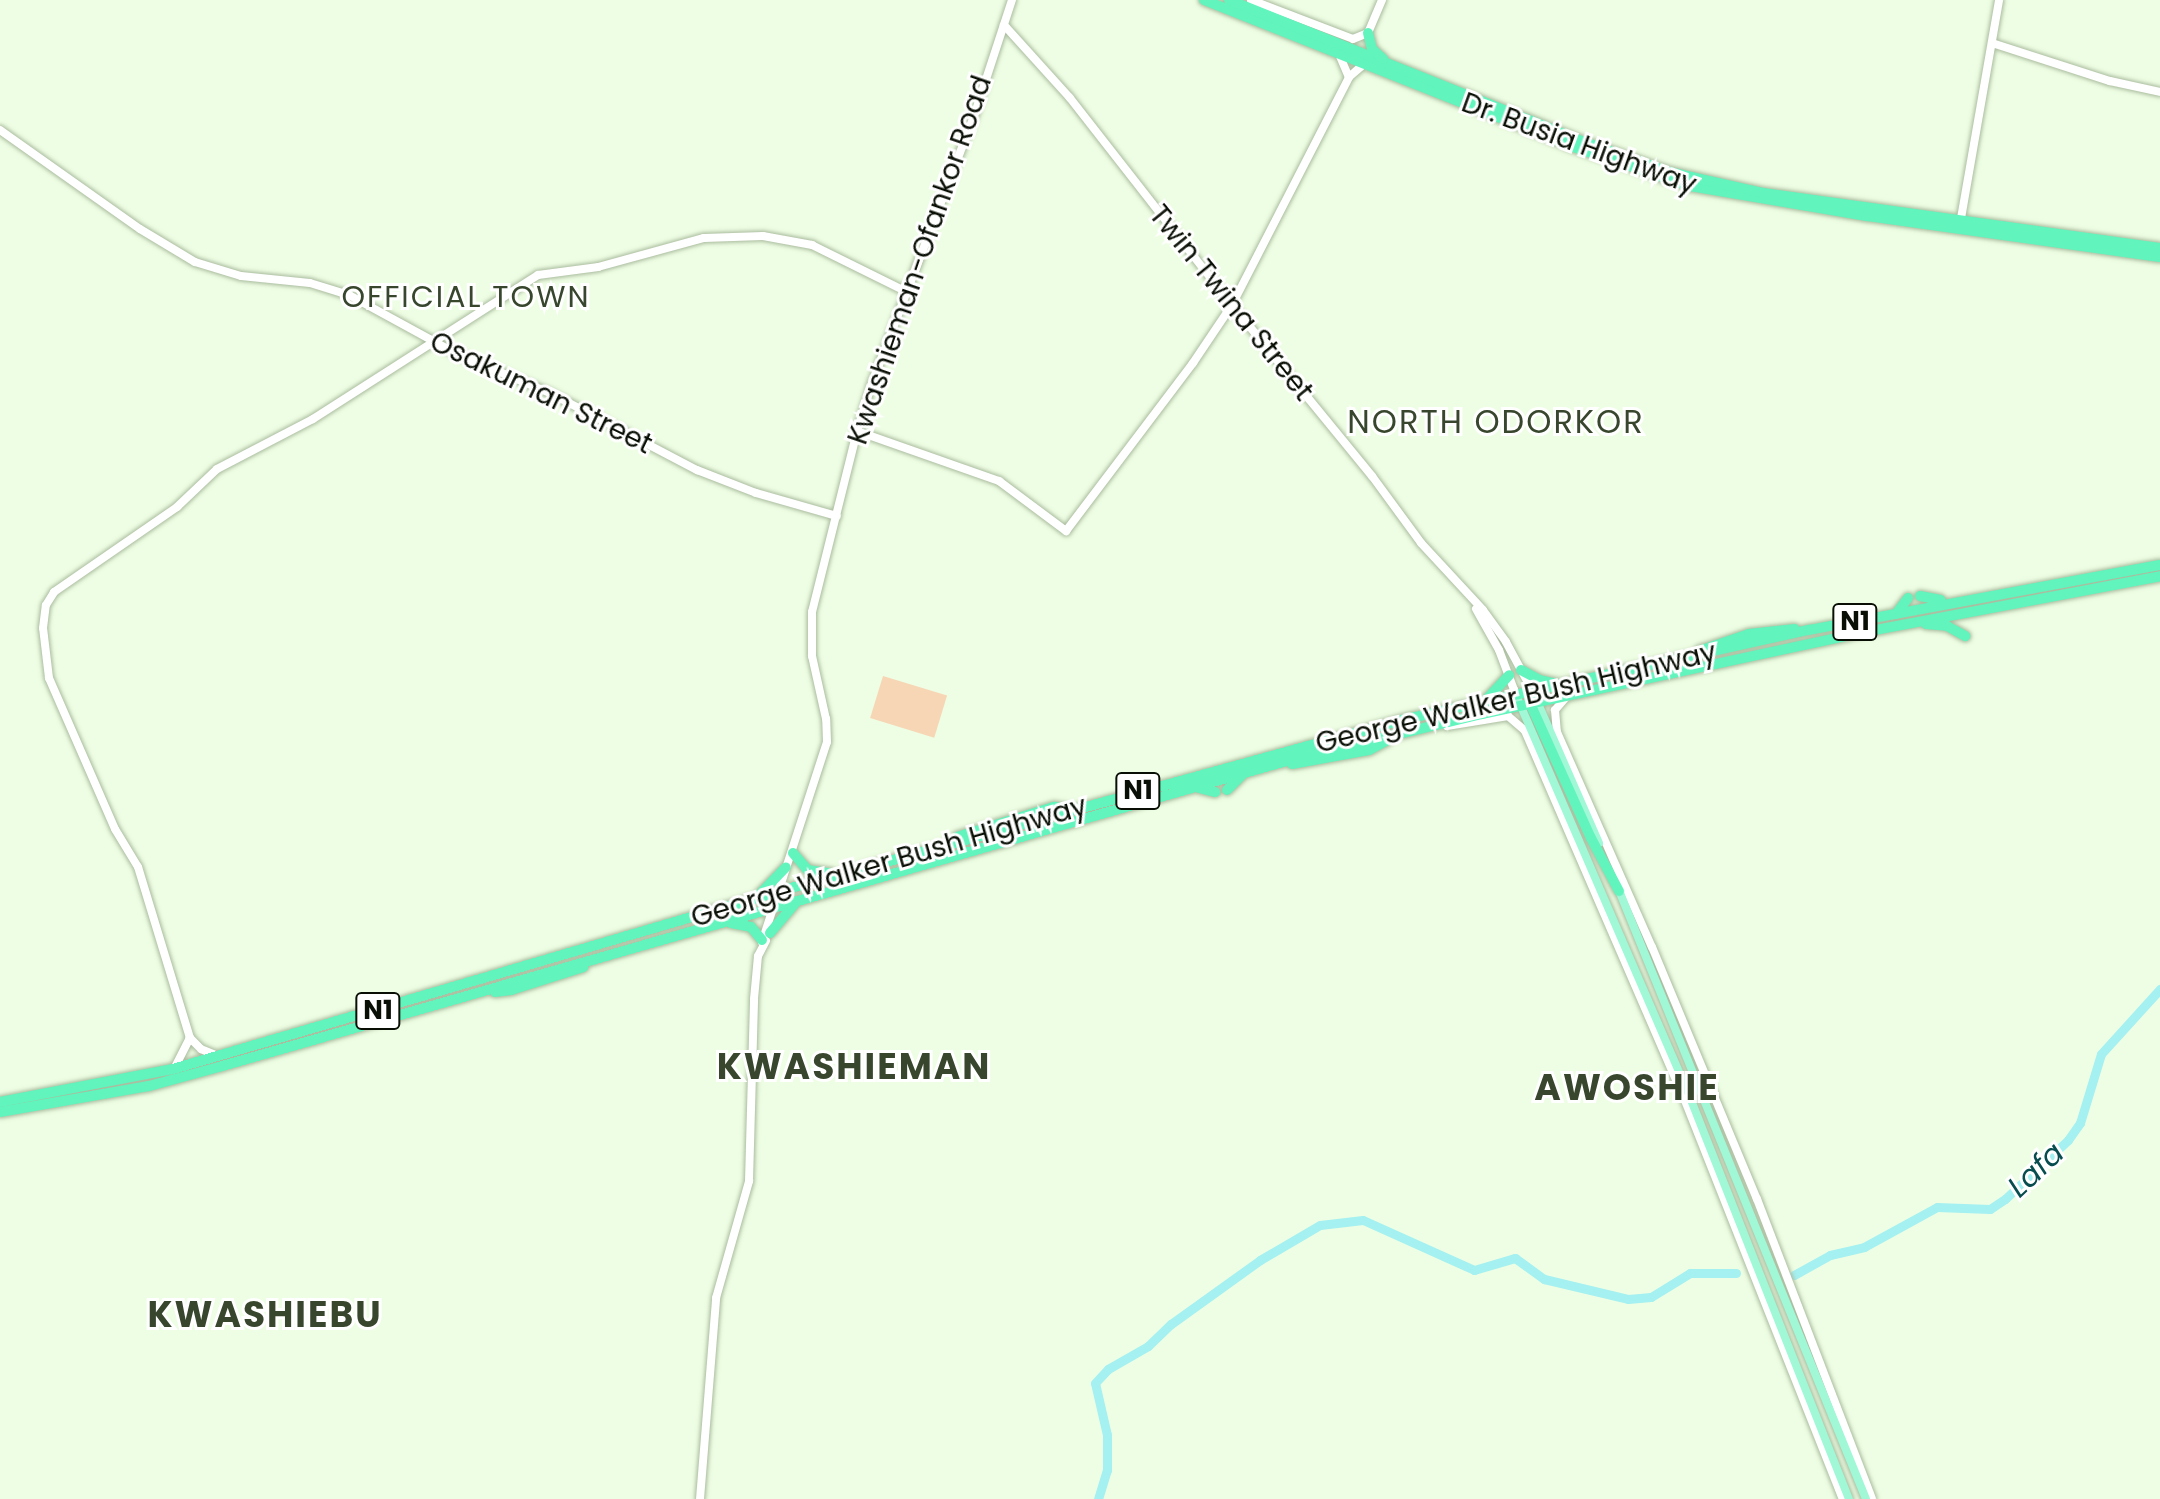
<!DOCTYPE html>
<style>
body{margin:0}
#map{position:relative;width:2160px;height:1499px;overflow:hidden;background:#eefee4;font-family:Poppins,sans-serif}
div>[style]{position:absolute}
.green>*{inset:0;background:#f7d6b5;transform-origin:0 0}
.river>*{height:9px;margin:-4.5px;padding:0 4.5px;transform-origin:4.5px;border-radius:4.5px;background:#a5f0f1}
.roads{filter:drop-shadow(0 0 2px #aabc9e) drop-shadow(0 0 2px #aabc9e)}
.secondary>*{height:8px;margin:-4px;padding:0 4px;transform-origin:4px;border-radius:4px;background:#fff}
.primary>*{height:8px;margin:-4px;padding:0 4px;transform-origin:4px;border-radius:4px;background:#a0f8d7}
.highway>*{height:10px;margin:-5px;padding:0 5px;transform-origin:5px;border-radius:5px;background:#61f4bd}
span{translate:-50% -50%;white-space:nowrap;text-align:center;line-height:1.15;-webkit-text-stroke:6px #fff;paint-order:stroke}
.shield-label span{padding:2px 6px;background:#fff;border:2px solid;border-radius:6px;-webkit-text-stroke-width:0}
.shield-label{font-size:26px;color:#090f05;font-weight:700}
.street-label{font-size:28px;color:#090f05}
.neighbourhood-label{font-size:30px;color:#37462c;letter-spacing:2px}
.water-label{font-size:30px;color:#074d4f;font-style:italic}
.quarter-label{font-size:32px;color:#37462c;letter-spacing:2px}
.district-label{font-size:36px;color:#37462c;font-weight:700;letter-spacing:2px}
</style>
<div id="map">
<div class="green">
<div style="left:883px;top:676px;width:67px;height:44px;rotate:17deg"></div>
</div>
<div class="river">
<div style="left:1794px;top:1275px;width:41px;rotate:-29.1deg"></div>
<div style="left:1830px;top:1255px;width:35px;rotate:-13deg"></div>
<div style="left:1864px;top:1247px;width:83px;rotate:-28.7deg"></div>
<div style="left:1937px;top:1207px;width:53px;rotate:2.2deg"></div>
<div style="left:1990px;top:1209px;width:18px;rotate:-34deg"></div>
<div style="left:2005px;top:1199px;width:86px;rotate:-43.1deg"></div>
<div style="left:2068px;top:1140px;width:21px;rotate:-55deg"></div>
<div style="left:2080px;top:1123px;width:72px;rotate:-73.1deg"></div>
<div style="left:2101px;top:1054px;width:88px;rotate:-47.8deg"></div>
<div style="left:1098px;top:1499px;width:30px;rotate:-73deg"></div>
<div style="left:1107px;top:1470px;width:35px;rotate:-90deg"></div>
<div style="left:1107px;top:1435px;width:53px;rotate:-103deg"></div>
<div style="left:1095px;top:1383px;width:19px;rotate:-47deg"></div>
<div style="left:1108px;top:1369px;width:46px;rotate:-29.9deg"></div>
<div style="left:1148px;top:1346px;width:32px;rotate:-44deg"></div>
<div style="left:1171px;top:1324px;width:110px;rotate:-35.7deg"></div>
<div style="left:1260px;top:1260px;width:69px;rotate:-30.3deg"></div>
<div style="left:1320px;top:1225px;width:43px;rotate:-6.6deg"></div>
<div style="left:1363px;top:1220px;width:122px;rotate:24.2deg"></div>
<div style="left:1474px;top:1270px;width:43px;rotate:-16.3deg"></div>
<div style="left:1515px;top:1258px;width:36px;rotate:36deg"></div>
<div style="left:1544px;top:1279px;width:86px;rotate:13.4deg"></div>
<div style="left:1628px;top:1299px;width:23px;rotate:-5deg"></div>
<div style="left:1651px;top:1297px;width:46px;rotate:-31.6deg"></div>
<div style="left:1690px;top:1273px;width:46px"></div>
</div>
<div class="roads">
<div class="secondary">
<div style="left:1251px;top:0;width:109px;rotate:20.9deg"></div>
<div style="left:1353px;top:39px;width:16px;rotate:-22deg"></div>
<div style="left:1368px;top:33px;width:36px;rotate:-67deg"></div>
<div style="left:1004px;top:25px;width:98px;rotate:47.9deg"></div>
<div style="left:1070px;top:98px;width:263px;rotate:52deg"></div>
<div style="left:1232px;top:305px;width:221px;rotate:50.7deg"></div>
<div style="left:1372px;top:476px;width:83px;rotate:53.8deg"></div>
<div style="left:1421px;top:543px;width:91px;rotate:47.2deg"></div>
<div style="left:1483px;top:610px;width:39px;rotate:54deg"></div>
<div style="left:1506px;top:642px;width:57px;rotate:61.6deg"></div>
<div style="left:1992px;top:43px;width:124px;rotate:17.9deg"></div>
<div style="left:2110px;top:81px;width:51px;rotate:12.4deg"></div>
<div style="left:1339px;top:54px;width:25px;rotate:67deg"></div>
<div style="left:0;top:130px;width:171px;rotate:35.3deg"></div>
<div style="left:140px;top:229px;width:64px;rotate:31deg"></div>
<div style="left:195px;top:262px;width:48px;rotate:16.9deg"></div>
<div style="left:241px;top:276px;width:69px;rotate:5.8deg"></div>
<div style="left:310px;top:283px;width:41px;rotate:17.1deg"></div>
<div style="left:349px;top:295px;width:121px;rotate:28.7deg"></div>
<div style="left:455px;top:353px;width:105px;rotate:22.9deg"></div>
<div style="left:552px;top:394px;width:164px;rotate:27.7deg"></div>
<div style="left:697px;top:470px;width:63px;rotate:21.3deg"></div>
<div style="left:756px;top:493px;width:84px;rotate:15.9deg"></div>
<div style="left:1960px;top:224px;width:227px;rotate:-80.1deg"></div>
<div style="left:857px;top:431px;width:151px;rotate:19.4deg"></div>
<div style="left:999px;top:481px;width:84px;rotate:36.7deg"></div>
<div style="left:1066px;top:531px;width:211px;rotate:-52.9deg"></div>
<div style="left:1193px;top:363px;width:70px;rotate:-56.1deg"></div>
<div style="left:1232px;top:305px;width:256px;rotate:-62.8deg"></div>
<div style="left:1349px;top:77px;width:20px;rotate:-41deg"></div>
<div style="left:1476px;top:609px;width:47px;rotate:60.7deg"></div>
<div style="left:1499px;top:650px;width:48px;rotate:69.3deg"></div>
<div style="left:1568px;top:695px;width:20px;rotate:131deg"></div>
<div style="left:1555px;top:710px;width:22px;rotate:85deg"></div>
<div style="left:1557px;top:732px;width:235px;rotate:66.2deg"></div>
<div style="left:1652px;top:947px;width:273px;rotate:67.4deg"></div>
<div style="left:1757px;top:1199px;width:321px;rotate:69deg"></div>
<div style="left:1447px;top:726px;width:62px;rotate:-9.3deg"></div>
<div style="left:1508px;top:716px;width:23px;rotate:41deg"></div>
<div style="left:1525px;top:731px;width:395px;rotate:66.6deg"></div>
<div style="left:1682px;top:1093px;width:437px;rotate:68.4deg"></div>
<div style="left:762px;top:942px;width:210px;rotate:-72deg"></div>
<div style="left:827px;top:742px;width:23px;rotate:-92deg"></div>
<div style="left:826px;top:719px;width:65px;rotate:-102.5deg"></div>
<div style="left:812px;top:656px;width:44px;rotate:-90deg"></div>
<div style="left:812px;top:612px;width:187px;rotate:-76deg"></div>
<div style="left:857px;top:431px;width:50px;rotate:-72.6deg"></div>
<div style="left:872px;top:383px;width:292px;rotate:-69.1deg"></div>
<div style="left:976px;top:110px;width:116px;rotate:-71.9deg"></div>
<div style="left:218px;top:1056px;width:18px;rotate:-158deg"></div>
<div style="left:201px;top:1049px;width:16px;rotate:-135deg"></div>
<div style="left:190px;top:1038px;width:179px;rotate:-106.9deg"></div>
<div style="left:138px;top:867px;width:44px;rotate:-121.2deg"></div>
<div style="left:115px;top:829px;width:165px;rotate:-113.6deg"></div>
<div style="left:49px;top:678px;width:50px;rotate:-96.8deg"></div>
<div style="left:43px;top:628px;width:23px;rotate:-83deg"></div>
<div style="left:46px;top:605px;width:15px;rotate:-58deg"></div>
<div style="left:54px;top:592px;width:150px;rotate:-34.6deg"></div>
<div style="left:177px;top:507px;width:55px;rotate:-43.5deg"></div>
<div style="left:217px;top:469px;width:108px;rotate:-27.5deg"></div>
<div style="left:313px;top:419px;width:267px;rotate:-32.6deg"></div>
<div style="left:538px;top:275px;width:61px;rotate:-7.6deg"></div>
<div style="left:598px;top:267px;width:110px;rotate:-15.3deg"></div>
<div style="left:704px;top:238px;width:59px;rotate:-1.9deg"></div>
<div style="left:763px;top:236px;width:50px;rotate:10.4deg"></div>
<div style="left:812px;top:245px;width:106px;rotate:26.3deg"></div>
<div style="left:174px;top:1069px;width:35px;rotate:-63deg"></div>
<div style="left:700px;top:1499px;width:202px;rotate:-85.4deg"></div>
<div style="left:716px;top:1298px;width:122px;rotate:-74.2deg"></div>
<div style="left:749px;top:1181px;width:182px;rotate:-88.4deg"></div>
<div style="left:754px;top:999px;width:43px;rotate:-84.7deg"></div>
<div style="left:758px;top:956px;width:17px;rotate:-62deg"></div>
</div>
<div class="primary">
<div style="left:1533px;top:692px;width:165px;rotate:66.4deg"></div>
<div style="left:1516px;top:695px;width:441px;rotate:66.6deg"></div>
<div style="left:1691px;top:1100px;width:429px;rotate:68.4deg"></div>
<div style="left:1618px;top:888px;width:659px;rotate:67.91deg"></div>
</div>
<div class="highway">
<div style="left:1204px;top:0;width:392px;rotate:21.7deg"></div>
<div style="left:1568px;top:145px;width:128px;rotate:18.7deg"></div>
<div style="left:1689px;top:186px;width:181px;rotate:9.6deg"></div>
<div style="left:1867px;top:216px;width:296px;rotate:8deg"></div>
<div style="left:1229px;top:0;width:386px;rotate:21.8deg"></div>
<div style="left:1587px;top:143px;width:87px;rotate:19.5deg"></div>
<div style="left:1669px;top:172px;width:96px;rotate:12.6deg"></div>
<div style="left:1763px;top:193px;width:401px;rotate:7.9deg"></div>
<div style="left:1368px;top:33px;width:16px;rotate:76deg"></div>
<div style="left:1372px;top:49px;width:15px;rotate:42deg"></div>
<div style="left:1920px;top:596px;width:21px;rotate:11deg"></div>
<div style="left:1896px;top:614px;width:20px;rotate:-53deg"></div>
<div style="left:1926px;top:624px;width:21px;rotate:5deg"></div>
<div style="left:1947px;top:626px;width:21px;rotate:29deg"></div>
<div style="left:1699px;top:651px;width:53px;rotate:-18.8deg"></div>
<div style="left:1749px;top:634px;width:46px;rotate:-6.2deg"></div>
<div style="left:1521px;top:670px;width:21px;rotate:28deg"></div>
<div style="left:1540px;top:680px;width:17px;rotate:13deg"></div>
<div style="left:1486px;top:700px;width:34px;rotate:-47deg"></div>
<div style="left:1529px;top:701px;width:150px;rotate:65.7deg"></div>
<div style="left:1591px;top:838px;width:60px;rotate:62.2deg"></div>
<div style="left:1292px;top:764px;width:78px;rotate:-10.3deg"></div>
<div style="left:1369px;top:750px;width:21px;rotate:-28deg"></div>
<div style="left:1195px;top:787px;width:21px;rotate:14deg"></div>
<div style="left:1227px;top:790px;width:23px;rotate:-45deg"></div>
<div style="left:957px;top:837px;width:102px;rotate:-17.2deg"></div>
<div style="left:1054px;top:807px;width:15px;rotate:8deg"></div>
<div style="left:793px;top:853px;width:23px;rotate:49deg"></div>
<div style="left:808px;top:870px;width:24px;rotate:9deg"></div>
<div style="left:760px;top:894px;width:37px;rotate:-46deg"></div>
<div style="left:731px;top:923px;width:20px;rotate:11deg"></div>
<div style="left:751px;top:927px;width:17px;rotate:50deg"></div>
<div style="left:770px;top:933px;width:42px;rotate:-49.8deg"></div>
<div style="left:495px;top:992px;width:16px;rotate:-7deg"></div>
<div style="left:511px;top:990px;width:76px;rotate:-17.7deg"></div>
<div style="left:0;top:1102px;width:176px;rotate:-10.8deg"></div>
<div style="left:173px;top:1069px;width:637px;rotate:-16.33deg"></div>
<div style="left:784px;top:890px;width:645px;rotate:-15.37deg"></div>
<div style="left:1406px;top:719px;width:413px;rotate:-12.5deg"></div>
<div style="left:1809px;top:630px;width:357px;rotate:-10.5deg"></div>
<div style="left:0;top:1112px;width:151px;rotate:-9.9deg"></div>
<div style="left:149px;top:1086px;width:73px;rotate:-15.2deg"></div>
<div style="left:219px;top:1067px;width:1107px;rotate:-16deg"></div>
<div style="left:1283px;top:762px;width:205px;rotate:-13.6deg"></div>
<div style="left:1482px;top:714px;width:375px;rotate:-12.1deg"></div>
<div style="left:1849px;top:635px;width:317px;rotate:-10.7deg"></div>
</div>
</div>
<div class="shield-label">
<span style="left:1855px;top:622px">N1</span>
<span style="left:1138px;top:791px">N1</span>
<span style="left:378px;top:1011px">N1</span>
</div>
<div class="street-label">
<span style="left:1579px;top:144px;rotate:20deg">Dr. Busia Highway</span>
<span style="left:920px;top:260px;rotate:-71deg">Kwashieman-Ofankor Road</span>
<span style="left:1231px;top:303px;rotate:51deg">Twin Twina Street</span>
<span style="left:541px;top:393px;rotate:26deg">Osakuman Street</span>
<span style="left:1516px;top:698px;rotate:-13deg">George Walker Bush Highway</span>
<span style="left:889px;top:862px;rotate:-16deg">George Walker Bush Highway</span>
</div>
<div class="neighbourhood-label">
<span style="left:466px;top:297px">OFFICIAL TOWN</span>
</div>
<div class="water-label">
<span style="left:2036px;top:1170px;rotate:-43deg">Lafa</span>
</div>
<div class="quarter-label">
<span style="left:1496px;top:422px">NORTH ODORKOR</span>
</div>
<div class="district-label">
<span style="left:854px;top:1067px">KWASHIEMAN</span>
<span style="left:1627px;top:1088px">AWOSHIE</span>
<span style="left:265px;top:1315px">KWASHIEBU</span>
</div>
</div>
